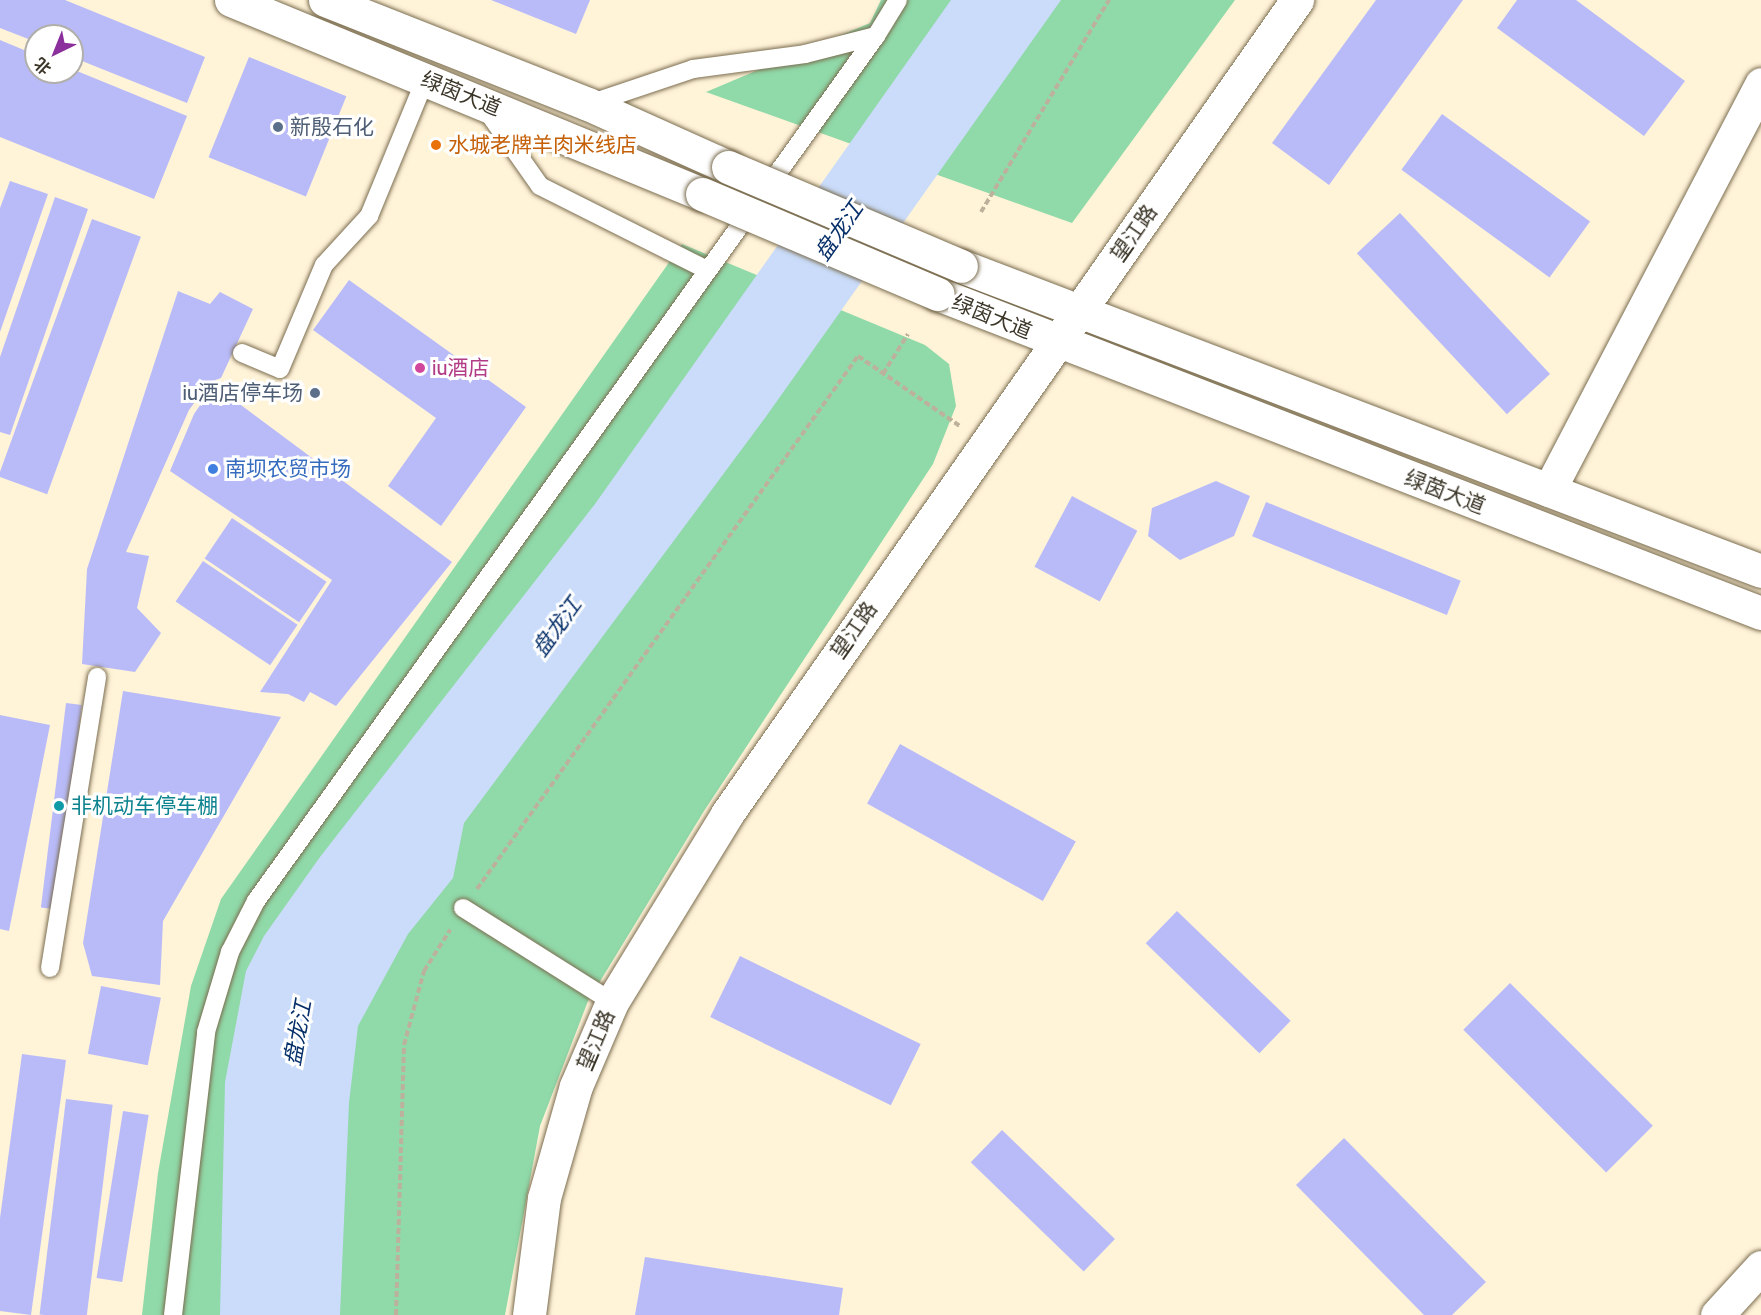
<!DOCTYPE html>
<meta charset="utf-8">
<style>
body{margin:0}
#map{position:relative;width:1761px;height:1315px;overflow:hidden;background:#fff3d8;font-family:Cabin,"Noto Sans SC",sans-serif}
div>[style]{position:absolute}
.green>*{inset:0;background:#90d9a8}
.water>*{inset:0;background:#cadcf9}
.building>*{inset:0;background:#b9bbf9;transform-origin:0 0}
.path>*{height:4px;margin-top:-2px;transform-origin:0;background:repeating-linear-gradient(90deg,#bcb29c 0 6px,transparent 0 9px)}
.roads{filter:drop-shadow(0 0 2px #7b6d50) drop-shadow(0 0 2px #7b6d50)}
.lane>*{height:18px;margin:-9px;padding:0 9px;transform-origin:9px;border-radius:9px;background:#fff}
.street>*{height:33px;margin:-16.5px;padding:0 16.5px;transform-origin:16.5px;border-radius:16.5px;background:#fff}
.secondary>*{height:33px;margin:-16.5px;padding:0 16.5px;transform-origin:16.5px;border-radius:16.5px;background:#fff}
.bridges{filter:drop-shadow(0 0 2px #7b6d50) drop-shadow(0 0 2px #7b6d50)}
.secondary-bridge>*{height:33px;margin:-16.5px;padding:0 16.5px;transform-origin:16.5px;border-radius:16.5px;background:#fff}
.dots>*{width:16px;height:16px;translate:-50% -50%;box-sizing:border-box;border:3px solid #fff;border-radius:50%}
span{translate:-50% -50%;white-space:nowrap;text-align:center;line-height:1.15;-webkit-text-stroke:6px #fff;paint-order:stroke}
.street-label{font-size:21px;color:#3c3629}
.service-label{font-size:21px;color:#4e5e75}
.left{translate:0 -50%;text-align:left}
.right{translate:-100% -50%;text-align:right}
.food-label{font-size:21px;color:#c56008}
.hotel-label{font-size:21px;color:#b23c85}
.shop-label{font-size:21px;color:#366cbe}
.culture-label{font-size:21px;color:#0d838f}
.water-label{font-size:22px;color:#07306a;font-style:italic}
.north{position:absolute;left:24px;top:24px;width:60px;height:60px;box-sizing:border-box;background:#fff;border:2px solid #b1afa9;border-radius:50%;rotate:223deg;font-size:16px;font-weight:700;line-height:24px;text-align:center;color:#3c3629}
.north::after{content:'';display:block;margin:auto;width:21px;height:27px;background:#8a2f9b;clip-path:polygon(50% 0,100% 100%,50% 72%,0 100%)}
</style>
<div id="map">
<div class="green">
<div style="clip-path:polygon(881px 0,1235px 0,1072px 223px,706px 92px,870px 23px)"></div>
<div style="clip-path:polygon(682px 244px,925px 345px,949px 364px,956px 406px,933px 464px,704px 811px,588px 1001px,540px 1126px,505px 1315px,142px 1315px,158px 1173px,191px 986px,221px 899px)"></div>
</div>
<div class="water">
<div style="clip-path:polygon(951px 0,1061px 0,765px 418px,464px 823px,453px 878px,408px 934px,358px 1026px,349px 1103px,340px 1315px,220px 1315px,225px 1082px,246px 971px,264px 936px,320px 857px,595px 504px)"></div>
</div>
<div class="building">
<div style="clip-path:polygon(0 0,65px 0,205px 57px,187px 103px,72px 57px,72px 36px,36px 36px,36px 42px,0 28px)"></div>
<div style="clip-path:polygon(491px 0,590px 0,576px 34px)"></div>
<div style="clip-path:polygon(1376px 0,1463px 0,1329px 185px,1272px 143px)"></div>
<div style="clip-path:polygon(1517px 0,1576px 0,1685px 81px,1644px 136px,1497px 28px)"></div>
<div style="clip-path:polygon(0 40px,36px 55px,36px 72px,72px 69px,187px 116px,154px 199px,0 137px)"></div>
<div style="left:249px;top:57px;width:105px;height:108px;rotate:22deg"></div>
<div style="left:1442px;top:114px;width:183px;height:69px;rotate:36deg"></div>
<div style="clip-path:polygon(10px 181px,48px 194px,0 332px,0 208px)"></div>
<div style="clip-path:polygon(55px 197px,88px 209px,10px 435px,0 432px,0 357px)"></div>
<div style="left:1400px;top:213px;width:220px;height:59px;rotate:47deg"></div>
<div style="left:92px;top:219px;width:52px;height:274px;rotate:20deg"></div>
<div style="clip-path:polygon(349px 280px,526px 407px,441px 526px,388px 486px,436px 418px,313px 330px)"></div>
<div style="clip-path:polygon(178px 291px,210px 304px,220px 292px,253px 309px,221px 378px,210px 382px,189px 410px,126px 552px,149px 556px,137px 608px,161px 633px,135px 672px,82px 664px,87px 569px)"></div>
<div style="clip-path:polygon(214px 385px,452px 562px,336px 706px,310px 692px,304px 702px,288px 694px,260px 692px,332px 580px,170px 471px,194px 414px)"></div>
<div style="clip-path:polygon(1216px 481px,1250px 496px,1234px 536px,1180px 560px,1148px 536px,1152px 508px)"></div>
<div style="left:1072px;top:496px;width:74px;height:80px;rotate:28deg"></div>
<div style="left:1266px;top:502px;width:210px;height:37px;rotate:22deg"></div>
<div style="left:232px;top:518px;width:114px;height:49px;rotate:34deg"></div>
<div style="left:203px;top:561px;width:114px;height:49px;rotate:34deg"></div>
<div style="clip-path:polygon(123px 691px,281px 717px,163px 921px,160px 985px,92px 976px,83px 943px)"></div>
<div style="left:66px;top:703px;width:16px;height:206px;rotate:7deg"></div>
<div style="clip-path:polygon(0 715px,50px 725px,9px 931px,0 929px)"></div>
<div style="left:900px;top:744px;width:201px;height:68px;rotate:29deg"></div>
<div style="left:1177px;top:911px;width:158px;height:45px;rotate:44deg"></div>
<div style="left:740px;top:956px;width:201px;height:68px;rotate:26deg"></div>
<div style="left:1510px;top:983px;width:202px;height:66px;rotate:45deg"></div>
<div style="left:101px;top:986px;width:61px;height:69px;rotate:11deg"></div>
<div style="clip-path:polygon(22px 1054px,66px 1060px,31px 1315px,0 1311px,0 1218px)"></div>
<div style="left:66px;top:1099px;width:47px;height:217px;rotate:7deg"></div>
<div style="left:123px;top:1111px;width:26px;height:169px;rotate:9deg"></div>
<div style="left:1002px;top:1130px;width:157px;height:45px;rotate:44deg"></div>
<div style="clip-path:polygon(1344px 1138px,1486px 1282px,1452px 1315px,1424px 1315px,1296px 1185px)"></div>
<div style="clip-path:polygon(645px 1257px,843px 1288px,839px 1315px,635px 1315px)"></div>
</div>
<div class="path">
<div style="left:981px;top:212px;width:248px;rotate:-58.9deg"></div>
<div style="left:883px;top:374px;width:47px;rotate:-58deg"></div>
<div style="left:477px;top:889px;width:655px;rotate:-54.44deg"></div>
<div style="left:858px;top:356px;width:124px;rotate:34.5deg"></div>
<div style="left:396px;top:1315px;width:270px;rotate:-88.3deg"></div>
<div style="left:404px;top:1045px;width:77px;rotate:-74.9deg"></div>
<div style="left:424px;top:971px;width:49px;rotate:-57.6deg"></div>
</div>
<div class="roads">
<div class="lane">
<div style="left:589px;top:104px;width:110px;rotate:-18.6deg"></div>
<div style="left:693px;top:69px;width:113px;rotate:-7.6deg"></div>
<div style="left:805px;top:54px;width:73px;rotate:-14.2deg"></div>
<div style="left:485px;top:108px;width:95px;rotate:54.8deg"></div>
<div style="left:540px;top:186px;width:187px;rotate:26.7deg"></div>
<div style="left:242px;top:353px;width:41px;rotate:22.8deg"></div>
<div style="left:280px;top:369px;width:113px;rotate:-67.1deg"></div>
<div style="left:324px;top:265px;width:67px;rotate:-47.4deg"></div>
<div style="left:369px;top:216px;width:147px;rotate:-67.6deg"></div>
<div style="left:463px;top:908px;width:176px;rotate:32.2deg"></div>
<div style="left:50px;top:968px;width:295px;rotate:-80.8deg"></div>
<div style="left:173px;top:1315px;width:285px;rotate:-83.3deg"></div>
<div style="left:206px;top:1032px;width:84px;rotate:-73.3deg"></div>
<div style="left:230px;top:952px;width:57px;rotate:-63deg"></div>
<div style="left:256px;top:901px;width:1064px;rotate:-54.37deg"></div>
<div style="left:876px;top:36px;width:42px;rotate:-58.6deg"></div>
</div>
<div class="street">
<div style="left:1549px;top:490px;width:458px;rotate:-62.4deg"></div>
<div style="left:529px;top:1315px;width:118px;rotate:-82.7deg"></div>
<div style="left:544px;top:1198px;width:116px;rotate:-74.1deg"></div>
<div style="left:576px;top:1086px;width:91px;rotate:-66.8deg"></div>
<div style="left:612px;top:1002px;width:220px;rotate:-58.5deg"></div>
<div style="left:727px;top:814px;width:994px;rotate:-55deg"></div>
</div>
<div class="secondary">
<div style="left:231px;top:0;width:509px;rotate:22.39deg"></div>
<div style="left:325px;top:0;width:283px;rotate:21.6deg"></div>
<div style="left:588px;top:104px;width:154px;rotate:24.2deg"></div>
<div style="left:961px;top:266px;width:856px;rotate:20.87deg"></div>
<div style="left:938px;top:294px;width:883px;rotate:21.19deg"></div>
<div style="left:1717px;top:1315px;width:65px;rotate:-47.5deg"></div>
</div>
</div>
<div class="bridges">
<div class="secondary-bridge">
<div style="left:728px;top:167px;width:253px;rotate:23deg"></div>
<div style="left:702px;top:194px;width:256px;rotate:23deg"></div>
</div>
</div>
<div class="dots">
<div style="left:278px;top:127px;background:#5c6f8a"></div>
<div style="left:436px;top:145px;background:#e8710a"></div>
<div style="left:420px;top:368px;background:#d1479c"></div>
<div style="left:315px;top:393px;background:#5c6f8a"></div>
<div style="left:213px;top:469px;background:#3f7fe0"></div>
<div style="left:59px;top:806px;background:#0f9aa8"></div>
</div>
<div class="street-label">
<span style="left:461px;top:94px;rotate:22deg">绿茵大道</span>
<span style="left:1134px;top:233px;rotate:-55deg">望江路</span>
<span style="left:992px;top:317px;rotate:22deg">绿茵大道</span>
<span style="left:1445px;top:492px;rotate:21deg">绿茵大道</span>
<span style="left:854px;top:630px;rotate:-55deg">望江路</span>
<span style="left:596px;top:1040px;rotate:-67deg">望江路</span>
</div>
<div class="service-label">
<span class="left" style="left:290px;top:127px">新殷石化</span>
<span class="right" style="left:303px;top:393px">iu酒店停车场</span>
</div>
<div class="food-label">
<span class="left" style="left:448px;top:145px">水城老牌羊肉米线店</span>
</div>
<div class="hotel-label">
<span class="left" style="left:432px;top:368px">iu酒店</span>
</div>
<div class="shop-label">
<span class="left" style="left:225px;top:469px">南坝农贸市场</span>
</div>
<div class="culture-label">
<span class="left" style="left:71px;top:806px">非机动车停车棚</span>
</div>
<div class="water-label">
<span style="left:839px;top:231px;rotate:-55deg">盘龙江</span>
<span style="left:557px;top:627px;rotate:-54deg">盘龙江</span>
<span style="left:298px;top:1033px;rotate:-80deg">盘龙江</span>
</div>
<div class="north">北</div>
</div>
